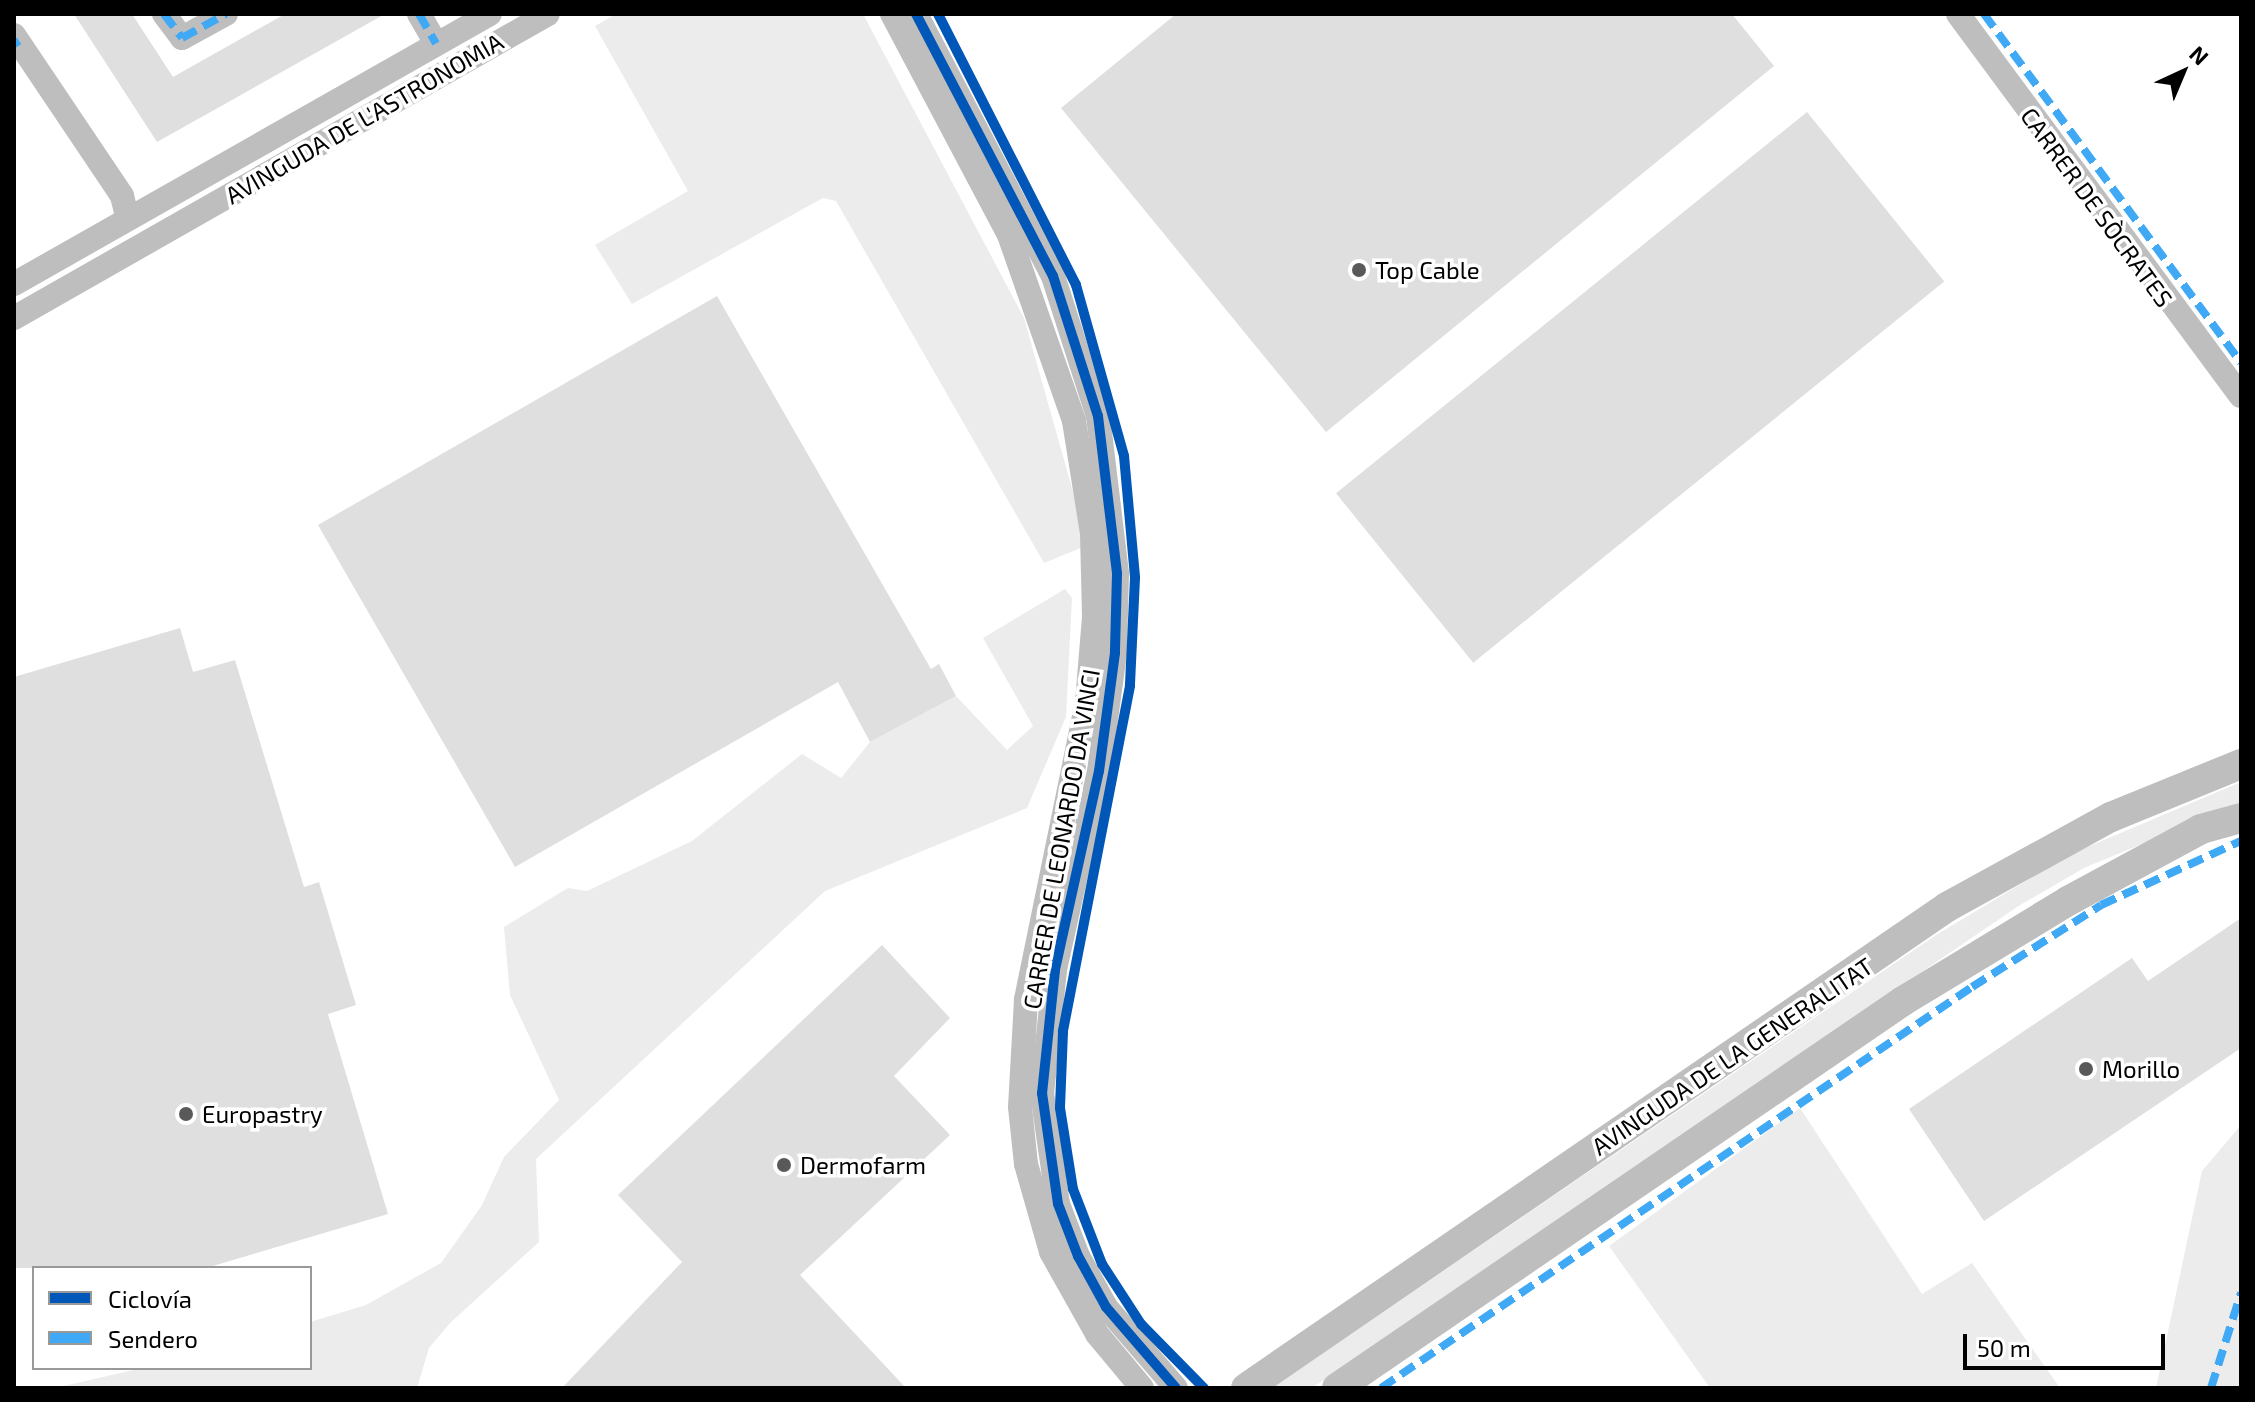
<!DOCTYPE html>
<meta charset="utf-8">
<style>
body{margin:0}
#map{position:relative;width:2255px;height:1402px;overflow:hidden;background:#fff;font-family:"Exo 2",sans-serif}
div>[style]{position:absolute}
.green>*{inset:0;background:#ececec}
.building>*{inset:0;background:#dfdfdf;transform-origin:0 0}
.minor>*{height:24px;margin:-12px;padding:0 12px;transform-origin:12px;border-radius:12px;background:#bebebe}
.tertiary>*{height:30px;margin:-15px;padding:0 15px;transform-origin:15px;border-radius:15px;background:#bebebe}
.quiet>*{height:8px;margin-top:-4px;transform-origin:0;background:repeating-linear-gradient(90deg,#3fa9f5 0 16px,transparent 0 24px)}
.cycleway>*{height:10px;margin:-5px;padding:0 5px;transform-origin:5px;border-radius:5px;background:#0057b8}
.dots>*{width:22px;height:22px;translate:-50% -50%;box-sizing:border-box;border:4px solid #fff;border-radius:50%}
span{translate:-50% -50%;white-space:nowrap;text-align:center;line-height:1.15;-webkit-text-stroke:7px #fff;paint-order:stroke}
.street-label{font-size:24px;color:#000}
.poi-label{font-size:24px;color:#000}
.left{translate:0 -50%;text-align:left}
.frame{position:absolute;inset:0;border:16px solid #000;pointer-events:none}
.legend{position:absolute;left:32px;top:1266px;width:280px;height:104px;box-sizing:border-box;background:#fff;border:2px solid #999;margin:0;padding:10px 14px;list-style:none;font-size:24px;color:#000}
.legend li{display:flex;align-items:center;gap:16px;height:40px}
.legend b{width:40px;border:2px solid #999}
.north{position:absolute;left:2143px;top:32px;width:80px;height:80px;-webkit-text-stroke:6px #fff;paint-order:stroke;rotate:44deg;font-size:22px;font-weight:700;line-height:32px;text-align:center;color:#000}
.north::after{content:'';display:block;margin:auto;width:28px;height:36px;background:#000;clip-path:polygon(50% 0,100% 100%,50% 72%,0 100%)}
.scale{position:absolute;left:1963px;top:1334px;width:202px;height:36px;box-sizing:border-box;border:4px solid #000;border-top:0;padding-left:10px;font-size:24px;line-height:28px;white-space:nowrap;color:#000;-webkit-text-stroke:6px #fff;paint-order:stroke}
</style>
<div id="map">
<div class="green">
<div style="clip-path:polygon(616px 14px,863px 14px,1024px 318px,1088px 545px,1044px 563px,836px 201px,823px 198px,632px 304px,595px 245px,688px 191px,595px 26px)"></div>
<div style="clip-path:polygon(1065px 589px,1072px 598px,1066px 717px,1027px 808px,825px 891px,536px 1159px,539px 1242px,450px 1323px,429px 1348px,417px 1388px,55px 1388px,142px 1368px,310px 1368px,310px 1322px,366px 1305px,441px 1263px,482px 1205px,504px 1157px,559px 1100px,510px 995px,504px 927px,568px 888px,587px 891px,692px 841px,802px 754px,841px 778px,870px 742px,956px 696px,1007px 750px,1033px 726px,983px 638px)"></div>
<div style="clip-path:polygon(2241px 782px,2241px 803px,2084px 868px,2017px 907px,1312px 1388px,1272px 1388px,1936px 935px,2071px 854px)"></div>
<div style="clip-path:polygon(1800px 1108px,1922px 1294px,1972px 1263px,2060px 1388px,1710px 1388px,1609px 1246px)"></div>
<div style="clip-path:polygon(2241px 1125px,2241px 1388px,2156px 1388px,2202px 1171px)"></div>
</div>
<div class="building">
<div style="clip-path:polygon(74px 14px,132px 14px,173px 77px,285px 14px,385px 14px,157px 142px)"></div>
<div style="clip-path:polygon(1176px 14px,1732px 14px,1774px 66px,1326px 432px,1061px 108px)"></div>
<div style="left:1807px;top:112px;width:218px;height:606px;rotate:51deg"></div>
<div style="clip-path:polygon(717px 296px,931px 669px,939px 664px,956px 696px,870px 742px,838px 682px,515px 867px,318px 525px)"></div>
<div style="clip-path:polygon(180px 628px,193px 672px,235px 660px,304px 887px,319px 882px,356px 1005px,328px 1014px,388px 1214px,206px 1268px,14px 1268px,14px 677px)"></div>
<div style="clip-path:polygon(2241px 918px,2241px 1048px,1984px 1221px,1909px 1109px,2132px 958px,2148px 981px)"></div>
<div style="clip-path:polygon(882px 945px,950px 1018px,894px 1076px,950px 1135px,800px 1275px,906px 1388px,562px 1388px,682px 1262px,618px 1195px)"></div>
</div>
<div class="minor">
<div style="left:164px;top:14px;width:30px;rotate:53deg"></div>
<div style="left:182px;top:38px;width:50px;rotate:-28.6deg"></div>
<div style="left:419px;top:14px;width:34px;rotate:60deg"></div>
<div style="left:892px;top:14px;width:250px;rotate:62.1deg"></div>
<div style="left:1009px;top:235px;width:197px;rotate:70.7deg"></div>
<div style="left:1074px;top:421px;width:114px;rotate:80.9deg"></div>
<div style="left:1092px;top:534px;width:83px;rotate:88.6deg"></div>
<div style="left:1094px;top:617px;width:85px;rotate:94.7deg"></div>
<div style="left:1087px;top:702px;width:304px;rotate:101.6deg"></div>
<div style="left:1026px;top:1000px;width:107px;rotate:93.2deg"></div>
<div style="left:1020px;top:1107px;width:57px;rotate:84deg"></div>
<div style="left:1026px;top:1164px;width:91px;rotate:74.1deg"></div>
<div style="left:1051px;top:1252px;width:94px;rotate:60.7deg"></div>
<div style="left:1097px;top:1334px;width:70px;rotate:50.2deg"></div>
<div style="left:916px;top:14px;width:296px;rotate:62.4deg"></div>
<div style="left:1053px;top:276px;width:147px;rotate:72.2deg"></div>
<div style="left:1098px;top:416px;width:159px;rotate:83.1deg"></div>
<div style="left:1117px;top:574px;width:79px;rotate:91.5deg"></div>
<div style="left:1115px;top:653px;width:119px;rotate:97.7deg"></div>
<div style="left:1099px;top:771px;width:204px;rotate:102.5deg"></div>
<div style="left:1055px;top:970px;width:124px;rotate:96deg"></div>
<div style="left:1042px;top:1093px;width:112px;rotate:81.8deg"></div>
<div style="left:1058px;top:1204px;width:56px;rotate:69deg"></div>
<div style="left:1078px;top:1256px;width:58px;rotate:61.2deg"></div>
<div style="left:1106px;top:1307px;width:107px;rotate:49.2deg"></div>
<div style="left:1958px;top:14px;width:475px;rotate:53.5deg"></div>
<div style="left:14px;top:35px;width:194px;rotate:56.1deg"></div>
<div style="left:122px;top:196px;width:21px;rotate:76deg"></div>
<div style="left:14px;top:284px;width:547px;rotate:-29.56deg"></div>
<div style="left:14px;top:318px;width:614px;rotate:-29.65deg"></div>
</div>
<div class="tertiary">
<div style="left:1246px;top:1388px;width:850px;rotate:-34.46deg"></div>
<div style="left:1947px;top:907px;width:187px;rotate:-28.8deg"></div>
<div style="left:2111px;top:817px;width:140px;rotate:-22.2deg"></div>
<div style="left:1337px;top:1388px;width:686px;rotate:-34.36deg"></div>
<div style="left:1903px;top:1001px;width:193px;rotate:-31.2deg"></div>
<div style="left:2068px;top:901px;width:151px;rotate:-28.4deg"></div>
<div style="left:2201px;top:829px;width:41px;rotate:-15.4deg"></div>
</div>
<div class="quiet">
<div style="left:164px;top:14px;width:30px;rotate:53deg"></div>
<div style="left:182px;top:38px;width:50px;rotate:-28.6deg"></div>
<div style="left:419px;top:14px;width:34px;rotate:60deg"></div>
<div style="left:1984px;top:14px;width:433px;rotate:53.6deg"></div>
<div style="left:14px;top:44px;width:6px;rotate:-31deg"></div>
<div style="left:1381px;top:1388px;width:714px;rotate:-34.16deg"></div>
<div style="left:1972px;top:987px;width:153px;rotate:-32.4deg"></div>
<div style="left:2101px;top:905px;width:154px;rotate:-24.6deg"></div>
<div style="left:2211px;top:1388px;width:100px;rotate:-72.5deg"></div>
</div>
<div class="cycleway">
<div style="left:916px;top:14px;width:296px;rotate:62.4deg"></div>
<div style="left:1053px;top:276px;width:147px;rotate:72.2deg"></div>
<div style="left:1098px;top:416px;width:159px;rotate:83.1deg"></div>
<div style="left:1117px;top:574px;width:79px;rotate:91.5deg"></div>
<div style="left:1115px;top:653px;width:119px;rotate:97.7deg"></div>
<div style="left:1099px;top:771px;width:204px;rotate:102.5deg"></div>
<div style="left:1055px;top:970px;width:124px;rotate:96deg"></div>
<div style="left:1042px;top:1093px;width:112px;rotate:81.8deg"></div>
<div style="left:1058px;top:1204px;width:56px;rotate:69deg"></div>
<div style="left:1078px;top:1256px;width:58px;rotate:61.2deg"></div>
<div style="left:1106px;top:1307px;width:107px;rotate:49.2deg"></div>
<div style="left:938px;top:14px;width:304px;rotate:63deg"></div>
<div style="left:1076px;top:285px;width:178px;rotate:74.3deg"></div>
<div style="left:1124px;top:456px;width:122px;rotate:84.8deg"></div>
<div style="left:1135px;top:578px;width:108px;rotate:92.7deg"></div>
<div style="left:1130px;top:686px;width:352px;rotate:101deg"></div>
<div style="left:1063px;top:1032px;width:76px;rotate:92.3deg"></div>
<div style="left:1060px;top:1108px;width:82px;rotate:80.9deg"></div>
<div style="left:1073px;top:1189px;width:80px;rotate:68.9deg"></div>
<div style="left:1102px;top:1264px;width:72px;rotate:57deg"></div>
<div style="left:1141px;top:1324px;width:90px;rotate:45.5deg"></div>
</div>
<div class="dots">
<div style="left:1359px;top:270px;background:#595959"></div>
<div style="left:2086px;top:1069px;background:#595959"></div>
<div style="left:186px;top:1114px;background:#595959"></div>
<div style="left:784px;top:1165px;background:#595959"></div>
</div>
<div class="street-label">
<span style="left:364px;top:118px;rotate:-30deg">AVINGUDA DE L'ASTRONOMIA</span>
<span style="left:2097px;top:207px;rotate:54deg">CARRER DE SÒCRATES</span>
<span style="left:1061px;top:839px;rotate:-80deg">CARRER DE LEONARDO DA VINCI</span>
<span style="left:1732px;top:1056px;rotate:-34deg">AVINGUDA DE LA GENERALITAT</span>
</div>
<div class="poi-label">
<span class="left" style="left:1375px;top:270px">Top Cable</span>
<span class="left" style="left:2102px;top:1069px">Morillo</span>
<span class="left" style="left:202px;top:1114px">Europastry</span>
<span class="left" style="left:800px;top:1165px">Dermofarm</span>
</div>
<div class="frame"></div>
<ul class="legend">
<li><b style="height:10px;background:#0057b8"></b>Ciclovía</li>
<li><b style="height:10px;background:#3fa9f5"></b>Sendero</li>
</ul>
<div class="north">N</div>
<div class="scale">50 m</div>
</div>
